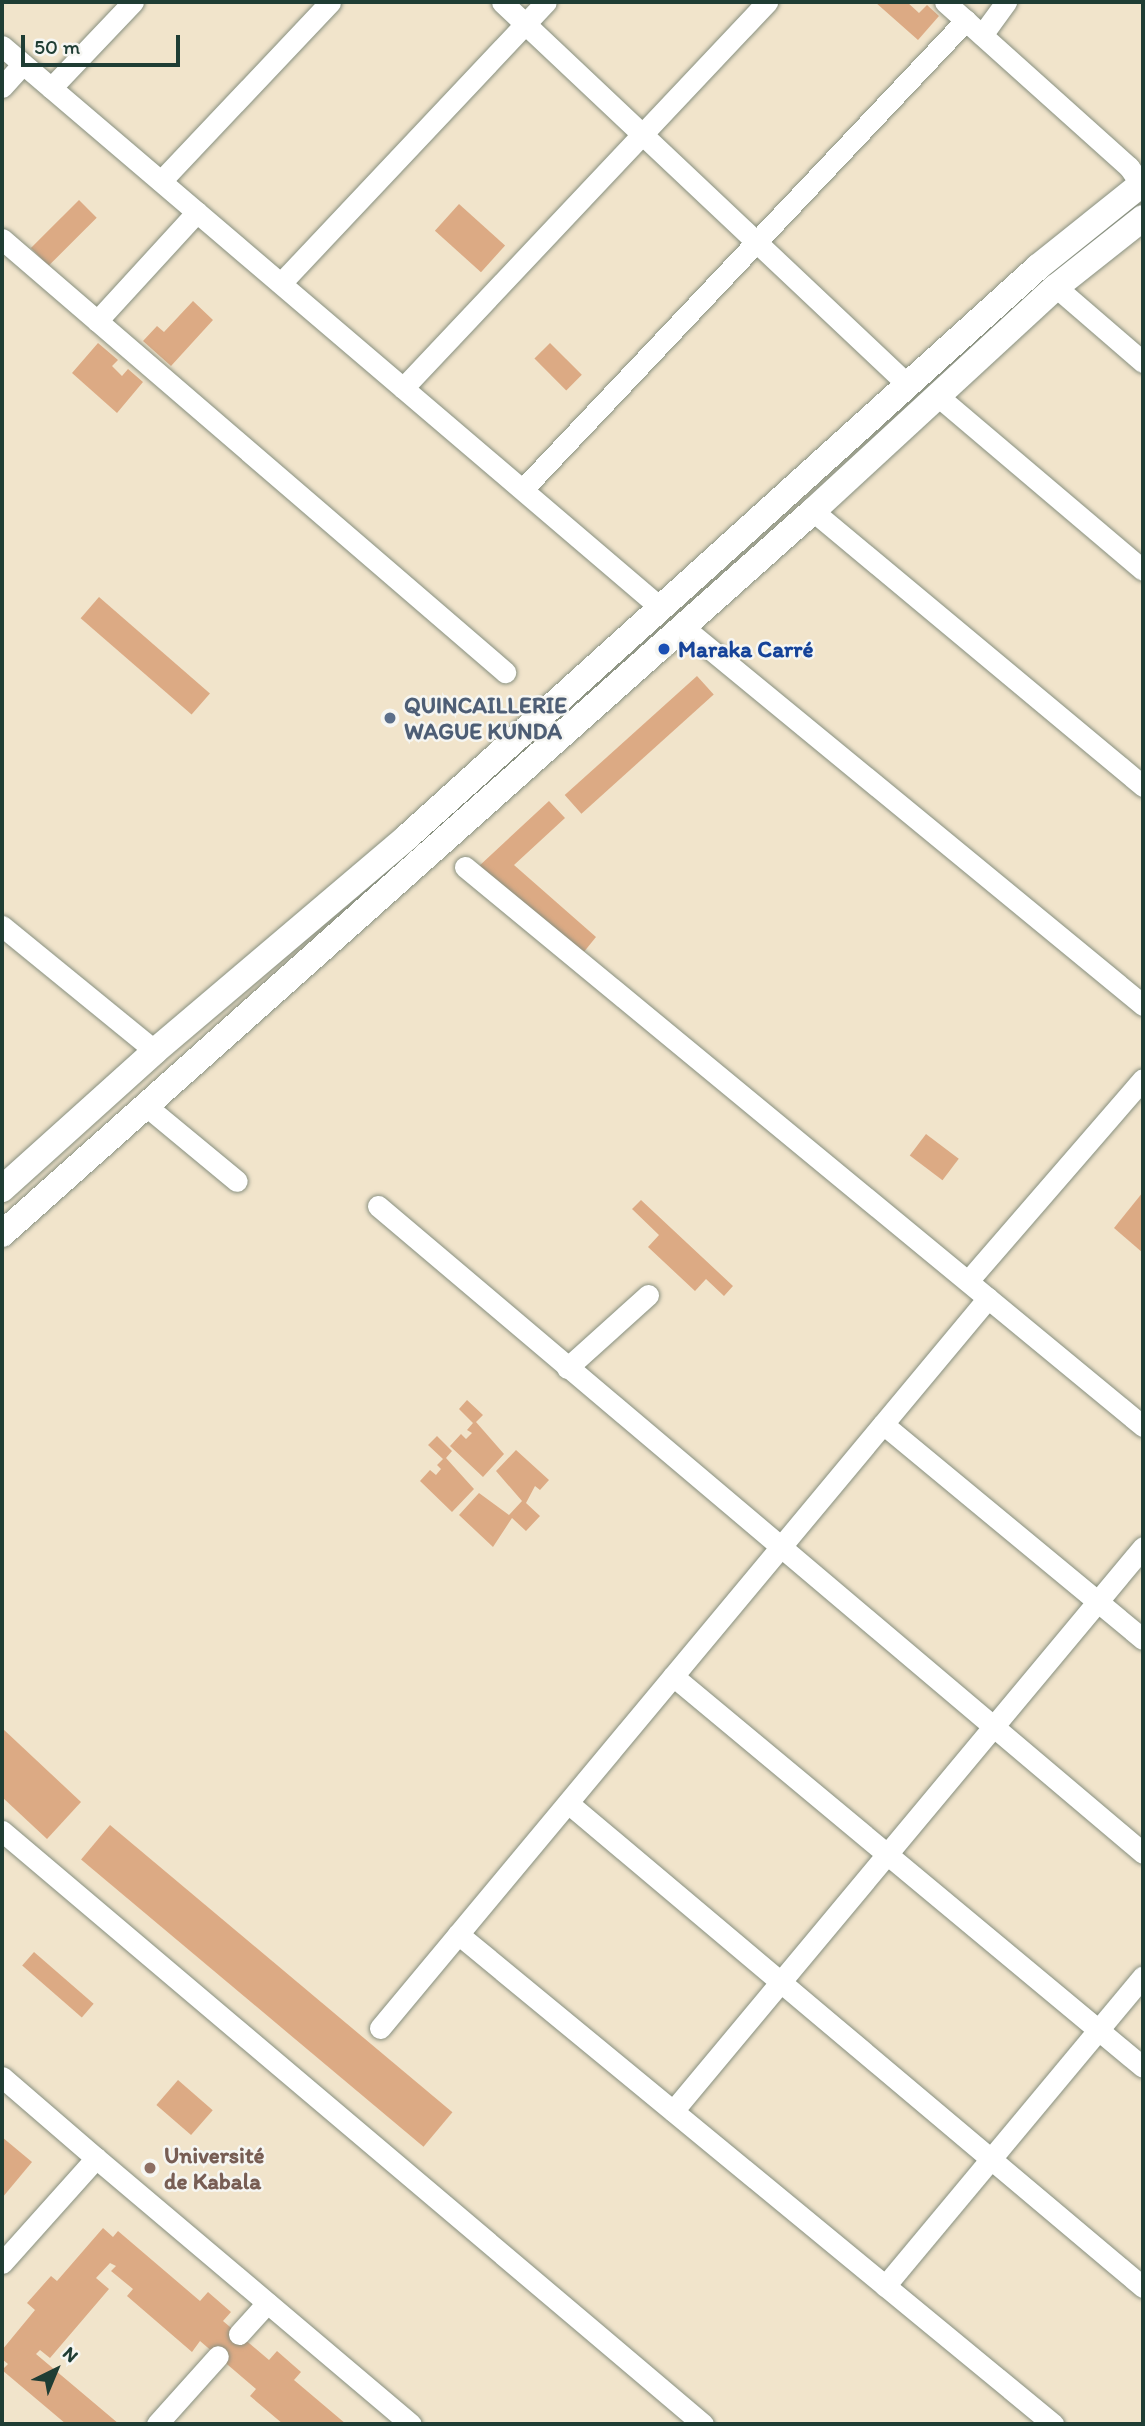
<!DOCTYPE html>
<meta charset="utf-8">
<style>
body{margin:0}
#map{position:relative;width:1145px;height:2426px;overflow:hidden;background:#f1e4cb;font-family:Itim,sans-serif}
div>[style]{position:absolute}
.building>*{inset:0;background:#dcaa84;transform-origin:0 0}
.roads{filter:drop-shadow(0 0 2px #889080) drop-shadow(0 0 2px #889080)}
.minor>*{height:21px;margin:-10.5px;padding:0 10.5px;transform-origin:10.5px;border-radius:10.5px;background:#fff}
.major>*{height:26px;margin:-13px;padding:0 13px;transform-origin:13px;border-radius:13px;background:#fff}
.dots>*{width:19px;height:19px;translate:-50% -50%;box-sizing:border-box;border:4px solid #f6f6f2;border-radius:50%}
span{translate:-50% -50%;white-space:nowrap;text-align:center;line-height:1.15;-webkit-text-stroke:5px #f6f6f2;paint-order:stroke}
.transit-label{font-size:23px;color:#164399;font-weight:700}
.left{translate:0 -50%;text-align:left}
.service-label{font-size:23px;color:#4e5e75;font-weight:700}
.education-label{font-size:23px;color:#785e54;font-weight:700}
.frame{position:absolute;inset:0;border:4px solid #1f3d34;pointer-events:none}
.north{position:absolute;left:21px;top:2335px;width:70px;height:70px;-webkit-text-stroke:5px #f6f6f2;paint-order:stroke;rotate:43deg;font-size:19px;font-weight:700;line-height:28px;text-align:center;color:#1f3d34}
.north::after{content:'';display:block;margin:auto;width:24px;height:32px;background:#1f3d34;clip-path:polygon(50% 0,100% 100%,50% 72%,0 100%)}
.scale{position:absolute;left:21px;top:35px;width:159px;height:32px;box-sizing:border-box;border:4px solid #1f3d34;border-top:0;padding-left:9px;font-size:21px;line-height:24px;white-space:nowrap;color:#1f3d34;-webkit-text-stroke:5px #f6f6f2;paint-order:stroke}
</style>
<div id="map">
<div class="building">
<div style="clip-path:polygon(875px 2px,907px 2px,919px 13px,927px 5px,939px 16px,918px 40px)"></div>
<div style="left:79px;top:200px;width:25px;height:68px;rotate:45deg"></div>
<div style="left:459px;top:204px;width:62px;height:36px;rotate:42deg"></div>
<div style="clip-path:polygon(193px 301px,213px 320px,171px 366px,143px 341px,157px 326px,164px 332px)"></div>
<div style="clip-path:polygon(98px 343px,118px 360px,112px 366px,122px 376px,128px 369px,143px 382px,117px 413px,72px 373px)"></div>
<div style="left:550px;top:343px;width:45px;height:22px;rotate:45deg"></div>
<div style="left:99px;top:597px;width:147px;height:28px;rotate:41deg"></div>
<div style="left:697px;top:676px;width:25px;height:178px;rotate:48deg"></div>
<div style="clip-path:polygon(549px 801px,565px 818px,514px 865px,596px 937px,583px 953px,478px 867px)"></div>
<div style="left:926px;top:1134px;width:41px;height:27px;rotate:37deg"></div>
<div style="clip-path:polygon(1143px 1192px,1143px 1253px,1114px 1228px)"></div>
<div style="clip-path:polygon(641px 1200px,733px 1286px,724px 1296px,706px 1279px,695px 1291px,648px 1247px,659px 1235px,632px 1209px)"></div>
<div style="clip-path:polygon(467px 1400px,483px 1415px,476px 1422px,504px 1454px,483px 1477px,450px 1446px,461px 1434px,466px 1439px,472px 1433px,467px 1430px,473px 1423px,459px 1409px)"></div>
<div style="clip-path:polygon(437px 1436px,452px 1451px,446px 1458px,474px 1489px,452px 1512px,420px 1481px,430px 1470px,436px 1475px,441px 1469px,437px 1465px,443px 1459px,428px 1445px)"></div>
<div style="clip-path:polygon(516px 1450px,549px 1480px,540px 1490px,535px 1486px,526px 1503px,540px 1516px,526px 1531px,512px 1518px,493px 1547px,459px 1515px,479px 1493px,509px 1515px,522px 1501px,496px 1471px)"></div>
<div style="clip-path:polygon(2px 1728px,81px 1802px,47px 1839px,2px 1797px)"></div>
<div style="left:110px;top:1825px;width:447px;height:45px;rotate:40deg"></div>
<div style="left:34px;top:1952px;width:79px;height:18px;rotate:41deg"></div>
<div style="left:178px;top:2080px;width:46px;height:33px;rotate:41deg"></div>
<div style="clip-path:polygon(2px 2137px,32px 2162px,2px 2198px)"></div>
<div style="clip-path:polygon(103px 2228px,113px 2237px,118px 2231px,200px 2301px,208px 2292px,231px 2312px,223px 2321px,269px 2360px,277px 2351px,301px 2372px,294px 2380px,346px 2424px,283px 2424px,250px 2396px,256px 2389px,200px 2341px,192px 2352px,127px 2296px,133px 2289px,111px 2271px,116px 2266px,110px 2263px,96px 2278px,109px 2289px,50px 2358px,40px 2350px,36px 2354px,119px 2424px,66px 2424px,2px 2370px,8px 2364px,2px 2359px,2px 2350px,35px 2310px,27px 2303px,51px 2276px,57px 2281px)"></div>
</div>
<div class="roads">
<div class="minor">
<div style="left:502px;top:2px;width:558px;rotate:43.33deg"></div>
<div style="left:945px;top:2px;width:247px;rotate:41.9deg"></div>
<div style="left:1129px;top:167px;width:22px;rotate:56deg"></div>
<div style="left:982px;top:35px;width:41px;rotate:-54deg"></div>
<div style="left:2px;top:46px;width:866px;rotate:40.46deg"></div>
<div style="left:2px;top:87px;width:31px;rotate:-48deg"></div>
<div style="left:51px;top:88px;width:119px;rotate:-46.4deg"></div>
<div style="left:161px;top:181px;width:246px;rotate:-46.6deg"></div>
<div style="left:2px;top:239px;width:664px;rotate:40.72deg"></div>
<div style="left:281px;top:283px;width:386px;rotate:-46.7deg"></div>
<div style="left:1056px;top:287px;width:115px;rotate:40.8deg"></div>
<div style="left:97px;top:321px;width:148px;rotate:-47.5deg"></div>
<div style="left:403px;top:388px;width:531px;rotate:-46.68deg"></div>
<div style="left:939px;top:397px;width:267px;rotate:40.3deg"></div>
<div style="left:523px;top:489px;width:645px;rotate:-46.63deg"></div>
<div style="left:813px;top:511px;width:430px;rotate:39.8deg"></div>
<div style="left:682px;top:626px;width:597px;rotate:39.42deg"></div>
<div style="left:465px;top:867px;width:879px;rotate:39.51deg"></div>
<div style="left:2px;top:926px;width:198px;rotate:39.2deg"></div>
<div style="left:145px;top:1105px;width:119px;rotate:39.6deg"></div>
<div style="left:378px;top:1206px;width:1002px;rotate:40.22deg"></div>
<div style="left:968px;top:1281px;width:267px;rotate:-49.1deg"></div>
<div style="left:567px;top:1368px;width:109px;rotate:-42deg"></div>
<div style="left:883px;top:1424px;width:337px;rotate:39.6deg"></div>
<div style="left:673px;top:1676px;width:611px;rotate:39.76deg"></div>
<div style="left:568px;top:1803px;width:752px;rotate:40.09deg"></div>
<div style="left:2px;top:1831px;width:918px;rotate:40.23deg"></div>
<div style="left:458px;top:1934px;width:771px;rotate:39.47deg"></div>
<div style="left:380px;top:2028px;width:950px;rotate:-50.21deg"></div>
<div style="left:2px;top:2077px;width:124px;rotate:40.8deg"></div>
<div style="left:673px;top:2111px;width:734px;rotate:-50.19deg"></div>
<div style="left:2px;top:2263px;width:141px;rotate:-48.2deg"></div>
<div style="left:96px;top:2158px;width:412px;rotate:40.2deg"></div>
<div style="left:885px;top:2286px;width:403px;rotate:-50.2deg"></div>
<div style="left:239px;top:2334px;width:42px;rotate:-47.9deg"></div>
<div style="left:157px;top:2424px;width:91px;rotate:-48.1deg"></div>
</div>
<div class="major">
<div style="left:2px;top:1189px;width:206px;rotate:-42deg"></div>
<div style="left:155px;top:1051px;width:331px;rotate:-40.3deg"></div>
<div style="left:407px;top:837px;width:850px;rotate:-42.09deg"></div>
<div style="left:1038px;top:267px;width:134px;rotate:-38.7deg"></div>
<div style="left:2px;top:1234px;width:1086px;rotate:-41.72deg"></div>
<div style="left:813px;top:511px;width:330px;rotate:-42.7deg"></div>
<div style="left:1056px;top:287px;width:111px;rotate:-38.4deg"></div>
</div>
</div>
<div class="dots">
<div style="left:664px;top:649px;background:#1a4fb4"></div>
<div style="left:390px;top:718px;background:#5c6f8a"></div>
<div style="left:150px;top:2168px;background:#8d6e63"></div>
</div>
<div class="transit-label">
<span class="left" style="left:678px;top:649px">Maraka Carré</span>
</div>
<div class="service-label">
<span class="left" style="left:404px;top:718px">QUINCAILLERIE<br>WAGUE KUNDA</span>
</div>
<div class="education-label">
<span class="left" style="left:164px;top:2168px">Université<br>de Kabala</span>
</div>
<div class="frame"></div>
<div class="north">N</div>
<div class="scale">50 m</div>
</div>
